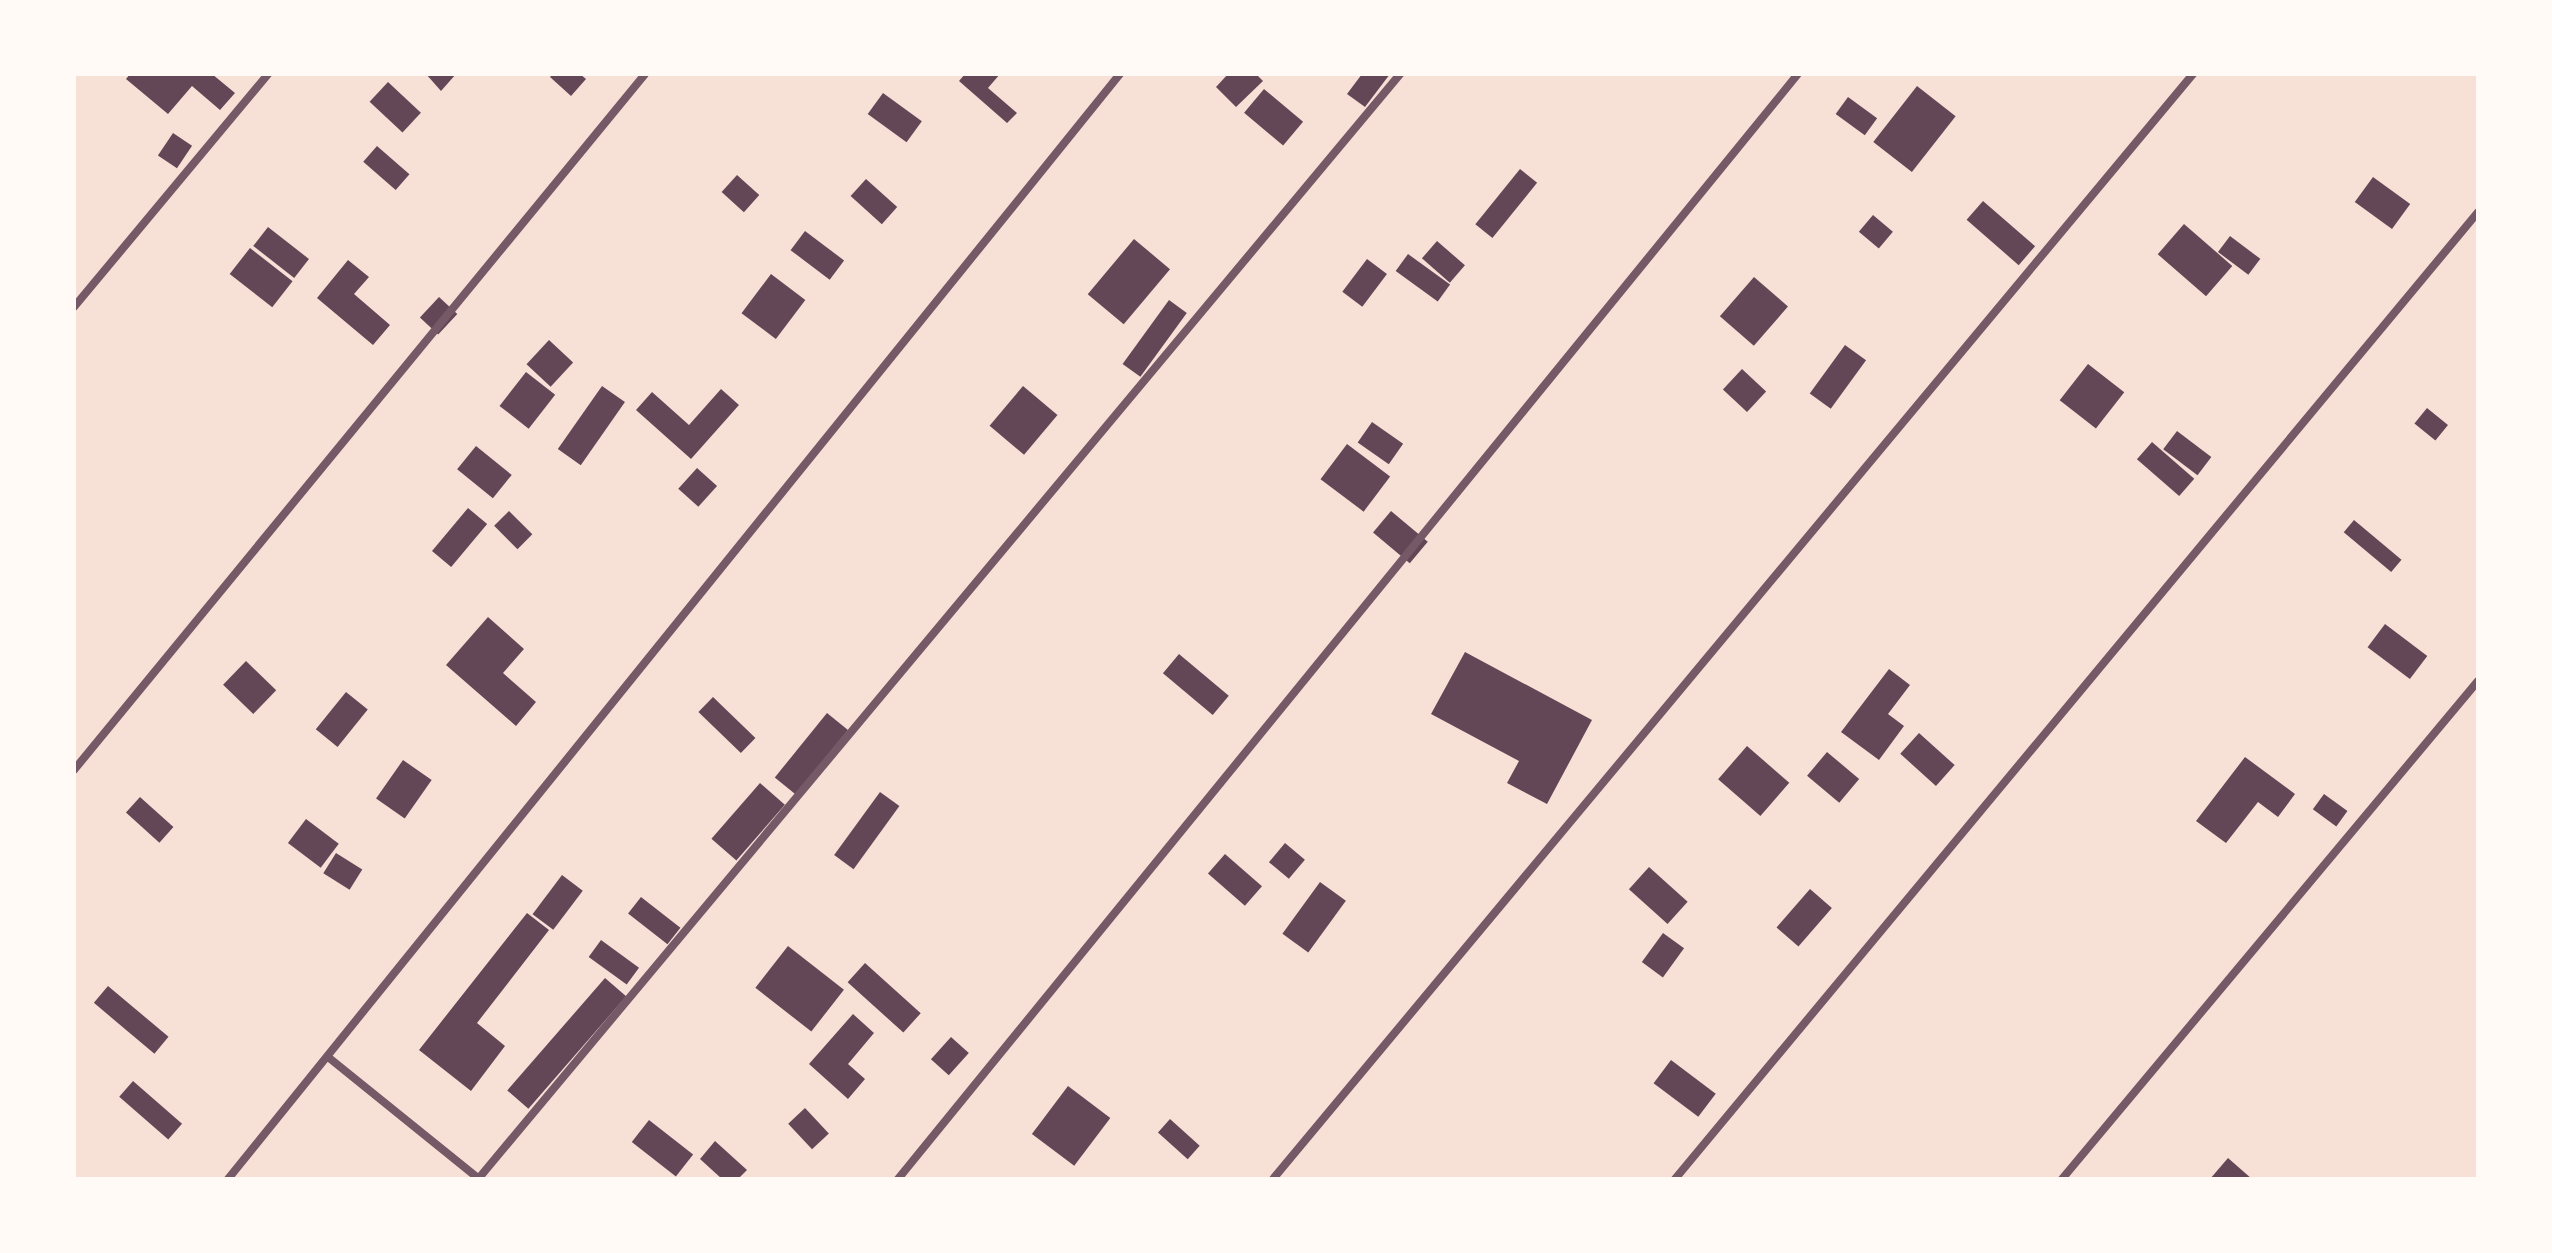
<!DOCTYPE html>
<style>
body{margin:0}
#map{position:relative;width:2552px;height:1253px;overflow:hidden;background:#f7e1d7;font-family:"PT Sans",sans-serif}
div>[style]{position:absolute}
.building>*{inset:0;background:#644757;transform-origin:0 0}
.minor>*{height:8px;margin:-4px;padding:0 4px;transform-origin:4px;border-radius:4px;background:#755966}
span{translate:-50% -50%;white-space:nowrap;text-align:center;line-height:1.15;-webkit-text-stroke:6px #fffaf5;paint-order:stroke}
.frame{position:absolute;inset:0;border:76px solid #fffaf5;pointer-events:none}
</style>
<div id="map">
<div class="building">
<div style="clip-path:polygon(130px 74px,212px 74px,235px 93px,220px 110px,192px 86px,168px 114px,126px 79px)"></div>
<div style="clip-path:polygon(426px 74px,456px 74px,441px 91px)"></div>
<div style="clip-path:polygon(553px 74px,580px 74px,586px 79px,571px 96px,550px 77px)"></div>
<div style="clip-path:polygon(965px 74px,1000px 74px,988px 88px,1017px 113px,1007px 123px,959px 81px)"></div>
<div style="clip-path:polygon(1228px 74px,1256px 74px,1263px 81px,1236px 107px,1216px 87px)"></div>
<div style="clip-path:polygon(1362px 74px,1390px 74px,1365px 107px,1347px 94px)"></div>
<div style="left:388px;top:82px;width:45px;height:27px;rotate:43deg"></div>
<div style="left:1917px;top:86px;width:49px;height:71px;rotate:38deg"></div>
<div style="left:1264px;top:89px;width:51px;height:31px;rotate:40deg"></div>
<div style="left:883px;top:93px;width:48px;height:26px;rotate:36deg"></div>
<div style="left:1848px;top:97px;width:36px;height:21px;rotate:36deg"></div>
<div style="left:173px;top:133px;width:23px;height:27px;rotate:34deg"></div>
<div style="left:377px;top:146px;width:43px;height:21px;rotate:41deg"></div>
<div style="left:1520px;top:169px;width:22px;height:71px;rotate:39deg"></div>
<div style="left:737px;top:175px;width:30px;height:23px;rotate:42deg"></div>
<div style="left:2373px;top:177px;width:46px;height:31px;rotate:36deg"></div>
<div style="left:866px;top:179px;width:42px;height:23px;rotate:42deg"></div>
<div style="left:1983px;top:201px;width:69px;height:25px;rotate:41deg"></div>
<div style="left:1873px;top:215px;width:26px;height:22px;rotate:40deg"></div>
<div style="left:2184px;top:224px;width:64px;height:40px;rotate:41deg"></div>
<div style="left:268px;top:227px;width:52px;height:24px;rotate:38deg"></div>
<div style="left:805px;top:231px;width:49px;height:24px;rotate:37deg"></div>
<div style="left:2230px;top:236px;width:38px;height:20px;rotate:37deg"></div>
<div style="left:1134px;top:239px;width:47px;height:72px;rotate:40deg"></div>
<div style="left:1437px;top:241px;width:37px;height:23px;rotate:41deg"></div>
<div style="left:250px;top:248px;width:54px;height:33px;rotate:38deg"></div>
<div style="left:1408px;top:254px;width:52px;height:21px;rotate:36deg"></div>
<div style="left:1367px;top:259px;width:25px;height:41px;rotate:37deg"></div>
<div style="clip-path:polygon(348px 260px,369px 277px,354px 294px,390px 325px,373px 345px,317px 298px)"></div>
<div style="left:771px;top:274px;width:43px;height:49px;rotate:37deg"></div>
<div style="left:1754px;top:277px;width:45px;height:52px;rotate:41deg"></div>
<div style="left:439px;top:297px;width:25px;height:28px;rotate:43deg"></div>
<div style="left:1169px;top:300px;width:22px;height:79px;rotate:36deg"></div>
<div style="left:549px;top:340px;width:33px;height:33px;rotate:43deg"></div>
<div style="left:1845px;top:345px;width:26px;height:60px;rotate:36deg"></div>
<div style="left:2088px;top:364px;width:46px;height:46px;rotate:38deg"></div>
<div style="left:1742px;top:369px;width:33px;height:28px;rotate:43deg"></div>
<div style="left:526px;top:372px;width:37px;height:43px;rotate:38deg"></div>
<div style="left:602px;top:386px;width:28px;height:77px;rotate:35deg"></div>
<div style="left:1023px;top:386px;width:45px;height:52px;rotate:40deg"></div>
<div style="clip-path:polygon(721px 389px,739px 405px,691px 459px,636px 410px,652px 392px,689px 425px)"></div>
<div style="left:2427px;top:408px;width:27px;height:20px;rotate:39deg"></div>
<div style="left:1372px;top:422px;width:38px;height:25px;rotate:35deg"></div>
<div style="left:2177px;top:431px;width:43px;height:23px;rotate:37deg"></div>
<div style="left:2152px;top:442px;width:56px;height:23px;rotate:41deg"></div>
<div style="left:1347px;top:444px;width:54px;height:44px;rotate:37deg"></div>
<div style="left:476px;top:446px;width:46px;height:30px;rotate:39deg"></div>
<div style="left:697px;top:468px;width:27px;height:28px;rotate:42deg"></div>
<div style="left:468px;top:508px;width:25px;height:56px;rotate:40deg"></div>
<div style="left:509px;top:511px;width:33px;height:21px;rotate:45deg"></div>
<div style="left:1391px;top:511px;width:48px;height:28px;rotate:40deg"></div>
<div style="left:2354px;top:520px;width:62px;height:16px;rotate:40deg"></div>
<div style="clip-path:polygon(488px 617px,524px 649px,503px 673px,536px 702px,516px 726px,446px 665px)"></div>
<div style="left:2385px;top:624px;width:53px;height:29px;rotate:37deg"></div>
<div style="clip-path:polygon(1465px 652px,1592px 720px,1547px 804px,1507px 783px,1519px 761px,1431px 714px)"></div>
<div style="left:1179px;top:654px;width:65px;height:25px;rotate:40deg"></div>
<div style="left:246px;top:661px;width:42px;height:33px;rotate:44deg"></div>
<div style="clip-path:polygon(1889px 669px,1910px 685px,1888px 714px,1904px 726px,1879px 760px,1841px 732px)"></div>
<div style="left:346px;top:692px;width:28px;height:48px;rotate:39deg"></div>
<div style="left:713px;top:697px;width:59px;height:21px;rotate:44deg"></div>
<div style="left:827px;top:713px;width:27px;height:83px;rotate:39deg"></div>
<div style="left:1919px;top:733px;width:48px;height:28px;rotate:42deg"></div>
<div style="left:1747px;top:746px;width:56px;height:44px;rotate:41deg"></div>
<div style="left:1827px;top:752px;width:42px;height:31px;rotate:40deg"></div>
<div style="clip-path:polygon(2245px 757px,2295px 794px,2278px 817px,2258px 802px,2226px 843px,2196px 821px)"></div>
<div style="left:403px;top:760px;width:35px;height:47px;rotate:35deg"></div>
<div style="left:760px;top:783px;width:33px;height:74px;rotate:41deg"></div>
<div style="left:880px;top:792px;width:24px;height:78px;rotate:36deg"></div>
<div style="left:2324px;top:794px;width:29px;height:19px;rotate:36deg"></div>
<div style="left:140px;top:797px;width:45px;height:21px;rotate:42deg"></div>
<div style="left:306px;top:819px;width:41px;height:30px;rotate:37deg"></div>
<div style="left:1285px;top:843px;width:26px;height:25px;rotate:40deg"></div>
<div style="left:336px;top:853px;width:31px;height:24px;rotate:32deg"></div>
<div style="left:1225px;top:854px;width:49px;height:26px;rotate:41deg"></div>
<div style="left:1649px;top:867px;width:52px;height:30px;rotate:42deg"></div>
<div style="left:562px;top:875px;width:26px;height:49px;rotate:37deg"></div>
<div style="left:1320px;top:882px;width:32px;height:64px;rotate:36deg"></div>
<div style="left:1810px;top:889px;width:29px;height:51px;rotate:41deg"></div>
<div style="left:641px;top:897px;width:50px;height:21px;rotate:38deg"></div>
<div style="clip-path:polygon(527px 913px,549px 930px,477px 1023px,505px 1046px,471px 1091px,419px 1050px)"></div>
<div style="left:1663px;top:933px;width:26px;height:36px;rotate:36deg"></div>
<div style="left:601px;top:940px;width:47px;height:21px;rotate:36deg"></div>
<div style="left:788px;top:946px;width:71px;height:53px;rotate:38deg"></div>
<div style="left:865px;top:963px;width:75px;height:26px;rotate:42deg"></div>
<div style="left:605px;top:978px;width:28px;height:149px;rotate:41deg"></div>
<div style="left:108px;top:986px;width:79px;height:22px;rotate:40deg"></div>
<div style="clip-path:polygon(853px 1014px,874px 1033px,848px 1064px,865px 1079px,848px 1099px,809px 1064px)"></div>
<div style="left:951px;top:1037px;width:24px;height:30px;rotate:42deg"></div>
<div style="left:1671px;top:1060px;width:56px;height:29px;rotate:37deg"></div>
<div style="left:133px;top:1081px;width:65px;height:21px;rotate:41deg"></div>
<div style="left:1068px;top:1086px;width:53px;height:60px;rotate:37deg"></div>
<div style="left:805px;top:1108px;width:35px;height:23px;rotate:47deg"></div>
<div style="left:1170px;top:1119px;width:40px;height:18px;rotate:42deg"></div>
<div style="left:649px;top:1120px;width:56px;height:28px;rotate:38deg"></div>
<div style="clip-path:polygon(715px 1141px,747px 1170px,738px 1179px,722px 1179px,700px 1159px)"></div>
<div style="clip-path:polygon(2228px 1158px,2252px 1179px,2210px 1179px)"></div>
</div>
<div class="minor">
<div style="left:74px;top:307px;width:303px;rotate:-50.2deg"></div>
<div style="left:74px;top:770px;width:900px;rotate:-50.63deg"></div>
<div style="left:328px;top:1057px;width:194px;rotate:38.9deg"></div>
<div style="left:479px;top:1178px;width:1438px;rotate:-50.16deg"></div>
<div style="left:228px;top:1179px;width:1420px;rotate:-51.09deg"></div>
<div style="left:898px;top:1179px;width:1425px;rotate:-50.84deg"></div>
<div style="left:1273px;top:1179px;width:1438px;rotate:-50.22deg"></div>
<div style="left:1675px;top:1179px;width:1257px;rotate:-50.29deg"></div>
<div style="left:2062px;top:1179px;width:649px;rotate:-50.13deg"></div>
</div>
<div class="frame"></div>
</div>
